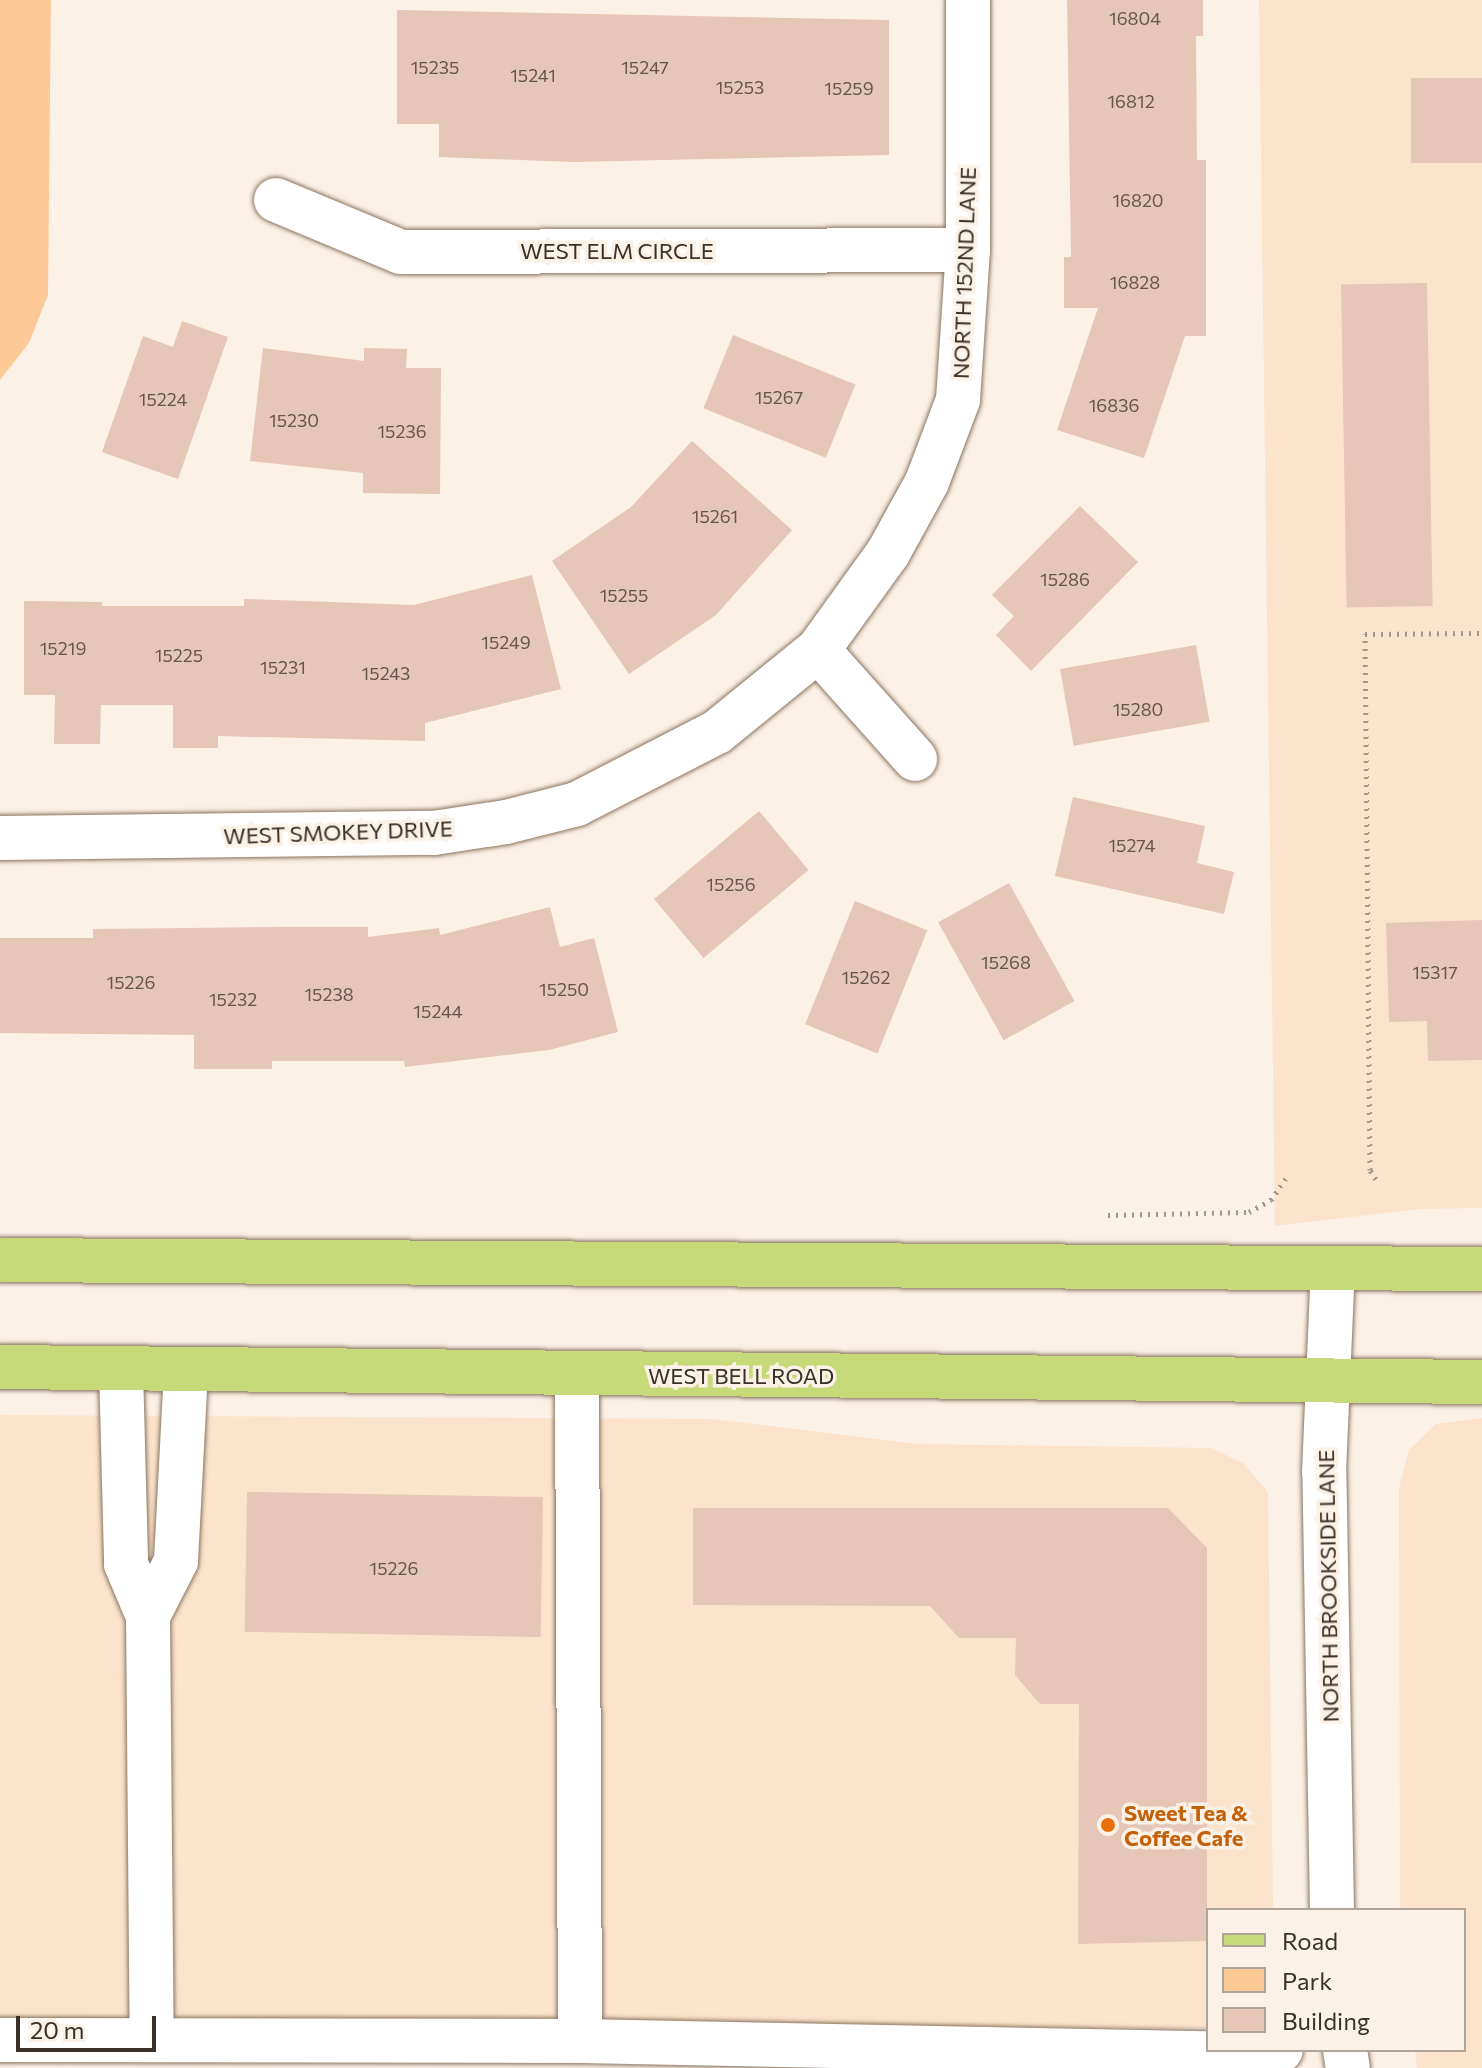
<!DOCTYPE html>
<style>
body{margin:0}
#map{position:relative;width:1482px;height:2068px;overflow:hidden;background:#fbf1e7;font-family:Commissioner,sans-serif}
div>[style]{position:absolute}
.built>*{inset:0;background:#fce3cb}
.green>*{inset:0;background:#fdca97}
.building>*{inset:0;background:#e6c6b6;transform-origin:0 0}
.path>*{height:5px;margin-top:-2.5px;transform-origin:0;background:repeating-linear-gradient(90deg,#a1978d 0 2px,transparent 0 8px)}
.roads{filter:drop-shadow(0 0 2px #8b755f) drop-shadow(0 0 2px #8b755f)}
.minor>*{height:44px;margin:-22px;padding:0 22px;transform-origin:22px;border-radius:22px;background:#fff}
.tertiary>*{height:44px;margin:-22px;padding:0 22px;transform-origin:22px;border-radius:22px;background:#fff}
.primary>*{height:44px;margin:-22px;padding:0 22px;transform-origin:22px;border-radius:22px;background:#c7da79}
.dots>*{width:22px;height:22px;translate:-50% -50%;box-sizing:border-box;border:4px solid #fbf1e7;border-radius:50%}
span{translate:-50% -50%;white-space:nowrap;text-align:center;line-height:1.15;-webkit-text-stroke:7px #fbf1e7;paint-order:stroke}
.number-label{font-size:18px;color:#65564b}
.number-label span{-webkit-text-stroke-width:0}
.street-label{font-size:22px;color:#3a3027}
.food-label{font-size:22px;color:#c56008;font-weight:700}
.left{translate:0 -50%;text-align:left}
.legend{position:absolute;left:1206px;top:1908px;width:260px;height:144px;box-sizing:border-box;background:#fbf1e7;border:2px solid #aea49a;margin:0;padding:10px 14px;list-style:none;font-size:24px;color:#3a3027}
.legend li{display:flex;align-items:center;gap:16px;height:40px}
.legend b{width:40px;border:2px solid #aea49a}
.scale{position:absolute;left:16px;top:2016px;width:140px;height:36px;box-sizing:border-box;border:4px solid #3a3027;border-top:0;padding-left:10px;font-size:24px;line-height:28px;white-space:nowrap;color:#3a3027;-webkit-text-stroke:6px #fbf1e7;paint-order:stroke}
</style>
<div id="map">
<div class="built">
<div style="clip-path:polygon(1259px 0,1482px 0,1482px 1208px,1419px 1209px,1275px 1226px)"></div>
<div style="clip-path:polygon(0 1415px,712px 1419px,917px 1444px,1210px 1448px,1243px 1463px,1268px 1492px,1273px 1910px,1208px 1910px,1208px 2028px,0 2023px)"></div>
<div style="clip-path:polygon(1482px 1418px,1482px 2068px,1417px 2068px,1415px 2050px,1464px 2050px,1464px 1910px,1400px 1910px,1399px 1488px,1409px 1450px,1436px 1424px)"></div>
</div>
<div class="green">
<div style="clip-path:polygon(0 0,51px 0,48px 295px,29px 343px,0 380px)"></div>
</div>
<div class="building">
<div style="clip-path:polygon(1067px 0,1203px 0,1203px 36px,1196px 36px,1197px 160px,1206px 160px,1206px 336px,1185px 336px,1144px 458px,1057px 430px,1098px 308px,1064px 308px,1064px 257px,1071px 257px)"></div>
<div style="clip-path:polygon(397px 10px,889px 20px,889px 155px,574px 162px,439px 157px,439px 124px,397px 124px)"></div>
<div style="left:1411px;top:78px;width:71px;height:85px"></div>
<div style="left:1427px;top:283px;width:323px;height:86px;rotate:89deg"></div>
<div style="clip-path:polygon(182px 321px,228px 337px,178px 479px,102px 452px,143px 336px,173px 347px)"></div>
<div style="left:733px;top:335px;width:132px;height:79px;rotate:22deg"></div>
<div style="clip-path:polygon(263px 348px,364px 361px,364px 348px,407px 349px,406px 368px,441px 368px,440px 494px,363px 493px,363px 473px,250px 461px)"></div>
<div style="clip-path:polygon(692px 441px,792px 530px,716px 615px,629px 674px,552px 561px,631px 507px)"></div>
<div style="clip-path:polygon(1080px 506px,1138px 562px,1031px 671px,996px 635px,1014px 616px,992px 595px)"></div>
<div style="clip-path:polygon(532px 575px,561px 689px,425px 723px,425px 741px,218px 736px,218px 748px,173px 748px,173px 705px,101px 705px,100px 744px,54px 744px,55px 695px,24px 695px,24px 601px,102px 602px,102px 606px,244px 606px,244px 599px,414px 605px)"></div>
<div style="left:1196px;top:645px;width:78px;height:138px;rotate:80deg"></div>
<div style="clip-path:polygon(1073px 797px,1205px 826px,1197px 863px,1234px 872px,1224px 914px,1055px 876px)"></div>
<div style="left:759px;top:811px;width:77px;height:137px;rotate:50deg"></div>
<div style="left:1009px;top:883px;width:135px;height:81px;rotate:61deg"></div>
<div style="left:855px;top:901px;width:78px;height:133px;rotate:22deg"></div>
<div style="clip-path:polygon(550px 907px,560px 947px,594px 938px,618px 1032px,549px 1050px,405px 1067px,404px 1061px,272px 1061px,272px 1069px,194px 1069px,194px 1035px,0 1033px,0 938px,93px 938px,93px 929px,291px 927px,368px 927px,368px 937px,439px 928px,440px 935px)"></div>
<div style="clip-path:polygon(1482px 920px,1482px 1060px,1428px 1061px,1427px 1021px,1389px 1022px,1386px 923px)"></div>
<div style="left:543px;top:1497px;width:140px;height:296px;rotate:91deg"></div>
<div style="clip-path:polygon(693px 1508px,1168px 1508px,1207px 1548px,1207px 1941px,1078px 1944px,1079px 1704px,1040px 1704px,1015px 1675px,1016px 1638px,959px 1638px,930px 1606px,693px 1605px)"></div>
</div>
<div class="path">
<div style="left:1376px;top:1179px;width:11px;rotate:-124deg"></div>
<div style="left:1370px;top:1170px;width:536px;rotate:-90.53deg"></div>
<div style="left:1365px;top:634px;width:117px;rotate:-0.5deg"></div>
<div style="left:1108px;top:1215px;width:141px;rotate:-1.2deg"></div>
<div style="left:1249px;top:1212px;width:25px;rotate:-29deg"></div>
<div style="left:1271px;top:1200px;width:27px;rotate:-56deg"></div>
</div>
<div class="roads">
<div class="minor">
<div style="left:276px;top:200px;width:135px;rotate:22.6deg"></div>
<div style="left:401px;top:252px;width:567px;rotate:-0.2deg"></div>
<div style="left:818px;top:650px;width:146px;rotate:48.3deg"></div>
<div style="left:0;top:838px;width:434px;rotate:-0.7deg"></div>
<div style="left:434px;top:833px;width:73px;rotate:-8.7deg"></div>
<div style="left:506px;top:822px;width:73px;rotate:-14.2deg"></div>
<div style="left:577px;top:804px;width:157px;rotate:-27.2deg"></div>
<div style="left:717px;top:732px;width:130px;rotate:-39.1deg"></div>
<div style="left:818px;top:650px;width:120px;rotate:-54.2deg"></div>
<div style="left:888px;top:553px;width:81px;rotate:-61.2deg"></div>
<div style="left:927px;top:482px;width:88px;rotate:-69.3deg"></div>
<div style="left:958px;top:400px;width:150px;rotate:-86.2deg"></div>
<div style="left:968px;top:250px;width:250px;rotate:-90deg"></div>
<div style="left:121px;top:1368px;width:196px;rotate:88.5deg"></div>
<div style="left:126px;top:1564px;width:56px;rotate:67.1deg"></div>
<div style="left:148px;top:1616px;width:424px;rotate:89.5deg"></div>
<div style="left:577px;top:1376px;width:665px;rotate:89.74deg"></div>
<div style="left:148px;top:1616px;width:62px;rotate:-63deg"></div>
<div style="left:176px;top:1561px;width:192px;rotate:-87deg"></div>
<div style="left:0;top:2040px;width:580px;rotate:0.1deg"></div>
<div style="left:580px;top:2041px;width:664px;rotate:1.12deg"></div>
<div style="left:1244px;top:2054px;width:37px;rotate:-6deg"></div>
</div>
<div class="tertiary">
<div style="left:1332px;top:1910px;width:438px;rotate:-91deg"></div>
<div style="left:1324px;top:1472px;width:204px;rotate:-87.5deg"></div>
<div style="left:1345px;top:2050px;width:18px;rotate:81deg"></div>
</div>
<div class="primary">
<div style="left:0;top:1260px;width:1482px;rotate:0.35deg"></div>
<div style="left:0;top:1367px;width:1482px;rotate:0.58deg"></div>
</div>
</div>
<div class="dots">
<div style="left:1108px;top:1825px;background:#e8710a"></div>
</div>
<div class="number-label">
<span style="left:1135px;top:18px">16804</span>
<span style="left:435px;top:67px">15235</span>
<span style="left:645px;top:67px">15247</span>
<span style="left:533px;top:75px">15241</span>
<span style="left:740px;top:87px">15253</span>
<span style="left:849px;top:88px">15259</span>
<span style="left:1131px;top:101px">16812</span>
<span style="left:1138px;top:200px">16820</span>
<span style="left:1135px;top:282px">16828</span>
<span style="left:779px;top:397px">15267</span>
<span style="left:163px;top:399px">15224</span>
<span style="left:1114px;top:405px">16836</span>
<span style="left:294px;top:420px">15230</span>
<span style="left:402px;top:431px">15236</span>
<span style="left:715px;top:516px">15261</span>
<span style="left:1065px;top:579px">15286</span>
<span style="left:624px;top:595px">15255</span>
<span style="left:506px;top:642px">15249</span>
<span style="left:63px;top:648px">15219</span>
<span style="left:179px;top:655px">15225</span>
<span style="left:283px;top:667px">15231</span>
<span style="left:386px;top:673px">15243</span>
<span style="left:1138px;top:709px">15280</span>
<span style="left:1132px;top:845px">15274</span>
<span style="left:731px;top:884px">15256</span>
<span style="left:1006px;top:962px">15268</span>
<span style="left:1435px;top:972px">15317</span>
<span style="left:866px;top:977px">15262</span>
<span style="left:131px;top:982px">15226</span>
<span style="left:564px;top:989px">15250</span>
<span style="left:329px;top:994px">15238</span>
<span style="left:233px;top:999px">15232</span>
<span style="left:438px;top:1011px">15244</span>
<span style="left:394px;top:1568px">15226</span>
</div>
<div class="street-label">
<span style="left:617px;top:251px">WEST ELM CIRCLE</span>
<span style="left:964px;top:273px;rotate:-88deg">NORTH 152ND LANE</span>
<span style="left:338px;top:832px;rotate:-2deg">WEST SMOKEY DRIVE</span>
<span style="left:741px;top:1376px">WEST BELL ROAD</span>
<span style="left:1328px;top:1586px;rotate:-91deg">NORTH BROOKSIDE LANE</span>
</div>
<div class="food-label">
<span class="left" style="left:1124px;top:1825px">Sweet Tea &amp;<br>Coffee Cafe</span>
</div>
<ul class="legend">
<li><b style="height:10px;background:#c7da79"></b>Road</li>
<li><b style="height:22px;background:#fdca97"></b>Park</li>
<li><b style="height:22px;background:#e6c6b6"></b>Building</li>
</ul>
<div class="scale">20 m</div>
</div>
